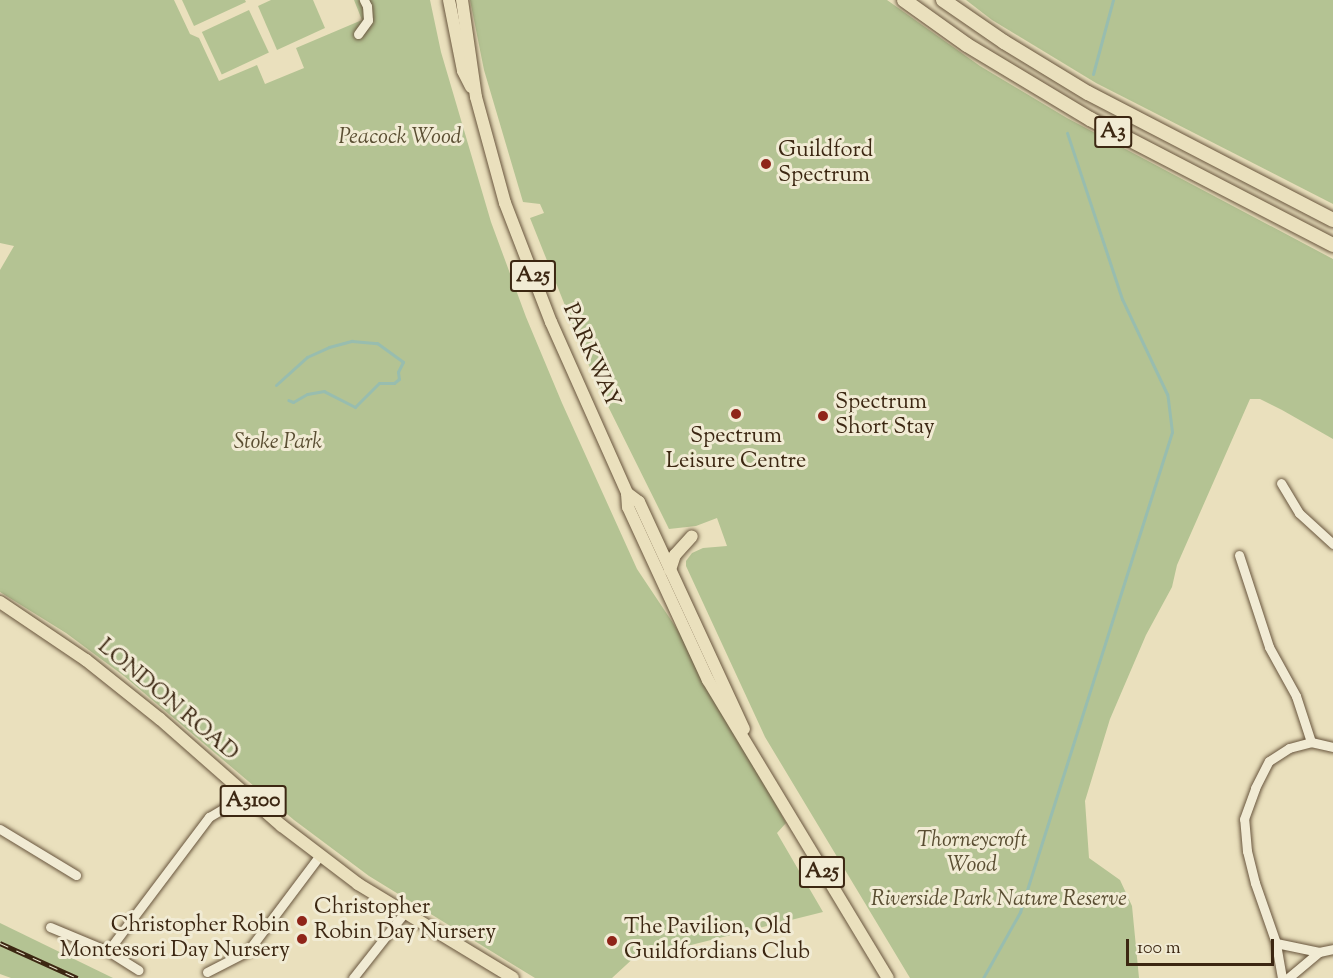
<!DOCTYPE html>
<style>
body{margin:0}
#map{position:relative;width:1333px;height:978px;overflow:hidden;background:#eae0bd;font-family:"Sorts Mill Goudy",serif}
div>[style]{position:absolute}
.green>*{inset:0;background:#b4c393;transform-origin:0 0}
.stream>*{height:3px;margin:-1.5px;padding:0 1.5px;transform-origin:1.5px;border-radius:1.5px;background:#98bdaf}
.roads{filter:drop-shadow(0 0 2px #68553d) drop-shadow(0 0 2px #68553d)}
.minor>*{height:9px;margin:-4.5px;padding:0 4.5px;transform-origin:4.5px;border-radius:4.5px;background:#f1ebd4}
.major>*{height:12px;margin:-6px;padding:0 6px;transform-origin:6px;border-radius:6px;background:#eae0bd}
.highway>*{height:14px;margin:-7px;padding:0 7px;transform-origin:7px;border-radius:7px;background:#eae0bd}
.rail>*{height:5px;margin-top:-2.5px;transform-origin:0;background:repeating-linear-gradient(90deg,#f1ebd4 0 9px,#3c2712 0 18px);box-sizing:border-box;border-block:2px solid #3c2712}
.dots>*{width:16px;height:16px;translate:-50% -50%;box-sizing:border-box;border:3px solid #f1ebd4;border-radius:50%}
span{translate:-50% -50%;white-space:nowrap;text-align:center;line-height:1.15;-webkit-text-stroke:6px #f1ebd4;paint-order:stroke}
.shield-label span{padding:2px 4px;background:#f1ebd4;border:2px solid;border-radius:4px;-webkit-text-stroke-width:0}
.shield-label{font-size:21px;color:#3c2712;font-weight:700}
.park-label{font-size:22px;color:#5a4e32;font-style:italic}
.poi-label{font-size:22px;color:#3c2712}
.left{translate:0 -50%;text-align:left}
.right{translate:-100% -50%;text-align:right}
.street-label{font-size:22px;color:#3c2712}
.scale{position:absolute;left:1126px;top:939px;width:148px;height:27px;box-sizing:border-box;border:3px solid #3c2712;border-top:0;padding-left:8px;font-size:18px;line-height:21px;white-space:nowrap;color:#3c2712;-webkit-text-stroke:4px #f1ebd4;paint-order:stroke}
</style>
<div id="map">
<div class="green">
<div style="clip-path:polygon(0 0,174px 0,190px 34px,199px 38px,219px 81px,257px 65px,265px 84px,304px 68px,296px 48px,362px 20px,354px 0,430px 0,441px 52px,491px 222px,526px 317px,562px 403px,637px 569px,687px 644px,786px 823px,777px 833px,823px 912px,687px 946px,639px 953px,612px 978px,535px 978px,369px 876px,294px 820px,124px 676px,66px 633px,0 592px,0 270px,14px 246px,0 243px)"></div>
<div style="clip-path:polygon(182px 0,245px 0,246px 2px,194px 26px)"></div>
<div style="clip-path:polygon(271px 0,313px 0,325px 28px,277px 50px,258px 6px)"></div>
<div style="clip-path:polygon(470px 0,887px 0,980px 66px,1067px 118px,1333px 259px,1333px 439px,1282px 410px,1260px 399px,1250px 399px,1177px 565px,1172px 587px,1146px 635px,1110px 719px,1085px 801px,1089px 858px,1120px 880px,1132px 906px,1139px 978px,910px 978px,765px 737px,686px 566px,686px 561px,692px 553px,703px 548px,727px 546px,717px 518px,696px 526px,669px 529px,594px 378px,530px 218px,544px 213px,540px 204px,523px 202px,484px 70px)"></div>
<div style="clip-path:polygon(966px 0,1333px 0,1333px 204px,1096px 83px,992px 20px)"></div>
<div style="left:249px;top:10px;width:47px;height:52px;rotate:65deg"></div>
<div style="clip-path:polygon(0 924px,0 923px,113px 978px,11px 978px,0 974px)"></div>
</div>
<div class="stream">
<div style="left:1093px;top:74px;width:77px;rotate:-74.9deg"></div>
<div style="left:276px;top:385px;width:42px;rotate:-42.1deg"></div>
<div style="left:307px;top:357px;width:24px;rotate:-24deg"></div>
<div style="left:329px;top:347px;width:24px;rotate:-15deg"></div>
<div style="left:352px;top:341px;width:25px;rotate:5deg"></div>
<div style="left:377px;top:343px;width:32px;rotate:36deg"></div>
<div style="left:403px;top:362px;width:11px;rotate:117deg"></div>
<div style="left:398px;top:372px;width:7px;rotate:82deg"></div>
<div style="left:399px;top:379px;width:6px;rotate:141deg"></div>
<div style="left:394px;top:383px;width:15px;rotate:180deg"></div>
<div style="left:379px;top:383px;width:34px;rotate:135deg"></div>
<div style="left:355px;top:407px;width:35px;rotate:-153deg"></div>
<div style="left:324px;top:391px;width:17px;rotate:170deg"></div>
<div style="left:307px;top:394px;width:16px;rotate:150deg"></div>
<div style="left:293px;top:402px;width:5px;rotate:-158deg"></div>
<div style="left:983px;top:978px;width:76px;rotate:-60.7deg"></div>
<div style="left:1020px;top:912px;width:503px;rotate:-72.43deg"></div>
<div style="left:1172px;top:432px;width:38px;rotate:-97deg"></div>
<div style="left:1167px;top:394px;width:105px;rotate:-115.3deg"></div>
<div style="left:1122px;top:299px;width:175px;rotate:-108.3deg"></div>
</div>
<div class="roads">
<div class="minor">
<div style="left:358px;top:34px;width:17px;rotate:-54deg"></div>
<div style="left:368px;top:20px;width:14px;rotate:-94deg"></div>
<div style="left:367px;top:6px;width:7px;rotate:-117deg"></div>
<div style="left:1281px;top:483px;width:35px;rotate:59deg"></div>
<div style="left:1299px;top:513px;width:46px;rotate:42.4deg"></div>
<div style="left:1239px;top:555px;width:97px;rotate:71.9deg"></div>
<div style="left:1269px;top:647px;width:56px;rotate:61.1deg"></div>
<div style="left:1296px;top:696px;width:48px;rotate:71.9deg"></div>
<div style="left:0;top:829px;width:89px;rotate:31.2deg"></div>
<div style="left:50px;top:927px;width:63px;rotate:22.5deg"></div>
<div style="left:108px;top:951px;width:168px;rotate:-53deg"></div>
<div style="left:209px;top:817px;width:43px;rotate:-30.7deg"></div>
<div style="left:1276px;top:943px;width:44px;rotate:11.8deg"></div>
<div style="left:108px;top:951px;width:36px;rotate:32deg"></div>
<div style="left:207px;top:972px;width:46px;rotate:-27.1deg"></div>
<div style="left:248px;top:951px;width:120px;rotate:-53.1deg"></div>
<div style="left:353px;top:978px;width:84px;rotate:-51.8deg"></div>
<div style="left:1282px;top:978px;width:36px;rotate:-100deg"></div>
<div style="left:1276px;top:943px;width:64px;rotate:-109.3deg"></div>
<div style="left:1255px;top:883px;width:33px;rotate:-104deg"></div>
<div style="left:1247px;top:851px;width:32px;rotate:-95deg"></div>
<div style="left:1244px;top:819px;width:33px;rotate:-70deg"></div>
<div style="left:1255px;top:788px;width:30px;rotate:-63deg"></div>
<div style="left:1269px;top:761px;width:24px;rotate:-33deg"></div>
<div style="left:1289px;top:748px;width:23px;rotate:-15deg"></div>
<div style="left:1311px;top:742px;width:23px;rotate:13deg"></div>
<div style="left:1288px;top:978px;width:40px;rotate:-40deg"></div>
<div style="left:1319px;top:952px;width:14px;rotate:-12deg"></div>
</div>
<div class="major">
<div style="left:449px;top:0;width:72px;rotate:78.8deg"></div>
<div style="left:463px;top:71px;width:18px;rotate:63deg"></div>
<div style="left:462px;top:0;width:98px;rotate:81.8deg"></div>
<div style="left:476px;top:97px;width:110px;rotate:74.7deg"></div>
<div style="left:505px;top:203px;width:128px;rotate:68.9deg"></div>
<div style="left:551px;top:322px;width:187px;rotate:66deg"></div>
<div style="left:627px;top:493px;width:14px;rotate:86deg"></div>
<div style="left:628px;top:507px;width:191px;rotate:65.2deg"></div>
<div style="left:708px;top:680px;width:348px;rotate:58.9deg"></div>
<div style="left:627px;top:493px;width:15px;rotate:37deg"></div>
<div style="left:639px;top:502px;width:250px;rotate:65.2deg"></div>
<div style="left:670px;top:570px;width:16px;rotate:-72deg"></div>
<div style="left:675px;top:555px;width:25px;rotate:-48deg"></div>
<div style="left:0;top:602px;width:104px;rotate:34deg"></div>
<div style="left:86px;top:660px;width:95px;rotate:38.6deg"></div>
<div style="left:160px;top:719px;width:162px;rotate:41.3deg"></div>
<div style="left:282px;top:826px;width:96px;rotate:37.3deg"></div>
<div style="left:358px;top:884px;width:181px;rotate:31.2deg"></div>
</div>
<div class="highway">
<div style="left:904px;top:0;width:77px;rotate:35.5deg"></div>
<div style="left:967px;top:45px;width:144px;rotate:31deg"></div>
<div style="left:1090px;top:119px;width:274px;rotate:27.4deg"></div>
<div style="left:943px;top:0;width:74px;rotate:34.5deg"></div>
<div style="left:1004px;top:42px;width:98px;rotate:31.3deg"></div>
<div style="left:1088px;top:93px;width:276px;rotate:27.4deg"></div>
</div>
</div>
<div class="rail">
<div style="left:0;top:943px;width:85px;rotate:24.4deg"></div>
</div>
<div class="dots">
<div style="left:766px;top:164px;background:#8f2418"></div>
<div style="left:736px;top:414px;background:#8f2418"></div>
<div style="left:823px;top:416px;background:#8f2418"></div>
<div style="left:302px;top:921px;background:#8f2418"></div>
<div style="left:302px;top:939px;background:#8f2418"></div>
<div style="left:612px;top:941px;background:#8f2418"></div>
</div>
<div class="shield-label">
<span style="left:1113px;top:132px">A3</span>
<span style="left:533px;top:276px">A25</span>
<span style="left:253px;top:801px">A3100</span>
<span style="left:822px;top:872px">A25</span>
</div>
<div class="park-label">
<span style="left:400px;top:139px">Peacock Wood</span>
<span style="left:278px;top:444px">Stoke Park</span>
<span style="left:972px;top:854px">Thorneycroft<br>Wood</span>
<span style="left:999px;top:901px">Riverside Park Nature Reserve</span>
</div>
<div class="poi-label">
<span class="left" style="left:778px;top:164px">Guildford<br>Spectrum</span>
<span class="left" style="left:835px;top:416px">Spectrum<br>Short Stay</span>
<span style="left:736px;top:450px">Spectrum<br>Leisure Centre</span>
<span class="left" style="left:314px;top:921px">Christopher<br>Robin Day Nursery</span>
<span class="right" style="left:290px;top:939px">Christopher Robin<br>Montessori Day Nursery</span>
<span class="left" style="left:624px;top:941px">The Pavilion, Old<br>Guildfordians Club</span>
</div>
<div class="street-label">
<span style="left:590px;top:356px;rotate:66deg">PARKWAY</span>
<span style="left:167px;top:701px;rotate:40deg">LONDON ROAD</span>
</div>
<div class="scale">100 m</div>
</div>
